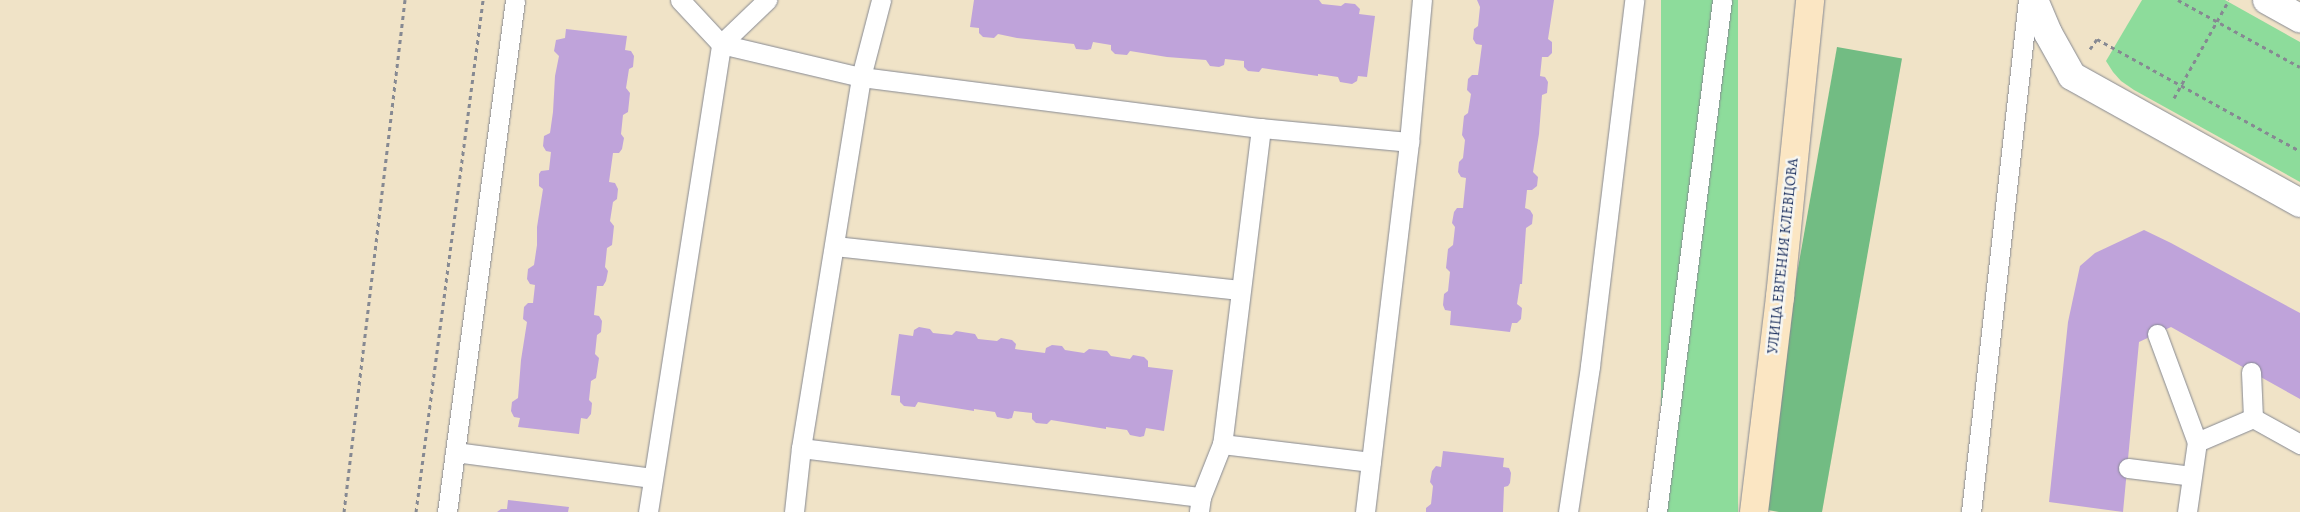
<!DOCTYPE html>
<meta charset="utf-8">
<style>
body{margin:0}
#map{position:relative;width:2300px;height:512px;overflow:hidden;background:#f0e3c7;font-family:Alegreya,serif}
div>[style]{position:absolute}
.green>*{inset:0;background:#8ddc9b;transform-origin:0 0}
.forest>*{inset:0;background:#72bc83;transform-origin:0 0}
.building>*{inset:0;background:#bfa3da}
.path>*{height:3px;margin-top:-1.5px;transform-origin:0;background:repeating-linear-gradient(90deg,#868992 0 4px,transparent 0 8px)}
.roads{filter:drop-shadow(0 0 1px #868992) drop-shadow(0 0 1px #868992)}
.lane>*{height:19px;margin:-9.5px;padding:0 9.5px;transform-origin:9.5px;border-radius:9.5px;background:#fff}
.street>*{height:28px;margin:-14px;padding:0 14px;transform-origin:14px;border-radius:14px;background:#fff}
.secondary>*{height:28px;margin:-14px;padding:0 14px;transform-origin:14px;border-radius:14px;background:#fbe6c3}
span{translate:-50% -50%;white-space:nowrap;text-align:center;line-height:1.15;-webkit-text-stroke:5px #f6f6f2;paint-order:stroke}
.street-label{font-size:15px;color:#1b2f5e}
</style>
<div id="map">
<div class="green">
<div style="left:1661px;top:0;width:77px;height:516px"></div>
<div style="clip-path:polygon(2142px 0,2225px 0,2300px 42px,2300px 182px,2134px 90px,2121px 81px,2113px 72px,2106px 61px)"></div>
</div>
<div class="forest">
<div style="left:1837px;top:47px;width:66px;height:468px;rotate:10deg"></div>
</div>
<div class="building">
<div style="clip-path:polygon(974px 0,1319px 0,1322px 4px,1341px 6px,1345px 3px,1355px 4px,1360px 9px,1359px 14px,1375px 16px,1367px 77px,1358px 76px,1357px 81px,1352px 84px,1340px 82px,1338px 77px,1318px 74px,1318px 76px,1262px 68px,1259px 72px,1248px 71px,1244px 67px,1244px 61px,1225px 59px,1224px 65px,1219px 67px,1210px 66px,1206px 60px,1167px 57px,1130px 51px,1127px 55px,1115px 54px,1111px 50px,1111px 45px,1093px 42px,1091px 49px,1087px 50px,1076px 49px,1074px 44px,1017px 38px,998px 34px,994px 38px,983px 37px,979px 33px,979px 28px,970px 27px)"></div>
<div style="clip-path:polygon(1477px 0,1554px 0,1548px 39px,1552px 42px,1552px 53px,1548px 57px,1542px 57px,1540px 76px,1545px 77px,1548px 82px,1547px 93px,1542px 95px,1539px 134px,1533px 172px,1538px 177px,1537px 186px,1532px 190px,1527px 190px,1525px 208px,1530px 210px,1533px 215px,1532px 224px,1526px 228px,1522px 284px,1520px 284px,1517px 304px,1522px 308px,1521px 319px,1517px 323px,1512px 323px,1510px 332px,1450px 325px,1451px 311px,1445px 310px,1443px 305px,1444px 294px,1448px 291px,1450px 272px,1446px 268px,1448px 249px,1453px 245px,1455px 227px,1452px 223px,1454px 212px,1457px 208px,1463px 208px,1466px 178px,1461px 177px,1458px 172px,1459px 162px,1463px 158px,1465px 140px,1462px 135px,1464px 116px,1468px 113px,1471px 94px,1467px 90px,1468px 79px,1472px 75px,1478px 75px,1482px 45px,1476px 44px,1473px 39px,1474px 29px,1478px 26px,1480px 7px)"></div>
<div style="clip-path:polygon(566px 29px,627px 36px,625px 50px,631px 51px,634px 56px,633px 67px,629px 69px,626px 88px,630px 93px,628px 112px,623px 115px,621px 134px,624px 138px,622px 149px,619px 153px,613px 153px,609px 182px,615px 183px,618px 189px,617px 199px,613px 202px,610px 221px,614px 226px,612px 245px,607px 248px,605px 267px,608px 271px,606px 281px,603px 286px,597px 286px,594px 315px,599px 316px,602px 321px,601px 332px,597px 335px,595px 354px,599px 358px,596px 378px,591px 381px,589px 400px,592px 403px,591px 414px,587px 419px,581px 418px,579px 434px,518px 427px,520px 418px,514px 417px,511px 411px,512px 402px,518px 398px,521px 360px,527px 322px,523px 319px,524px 307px,528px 303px,533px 303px,535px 285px,530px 284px,527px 279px,528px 269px,534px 265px,537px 245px,537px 227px,543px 189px,539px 186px,539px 174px,541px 171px,549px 170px,551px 152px,546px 151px,543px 146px,544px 136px,550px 133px,553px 112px,555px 76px,559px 56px,554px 51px,556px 40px,565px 38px)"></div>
<div style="clip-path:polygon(2144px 230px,2171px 243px,2300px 313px,2300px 399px,2171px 327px,2139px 342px,2123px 512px,2049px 502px,2068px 322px,2080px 266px,2095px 253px)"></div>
<div style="clip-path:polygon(919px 327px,930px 329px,933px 333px,952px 335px,956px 331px,975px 334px,978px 339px,997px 341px,1001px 338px,1012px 340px,1016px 344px,1015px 349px,1045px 353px,1046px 348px,1052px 345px,1062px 346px,1065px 350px,1084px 353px,1089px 349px,1107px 351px,1111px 356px,1130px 359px,1133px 355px,1144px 357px,1148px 361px,1148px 367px,1173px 370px,1164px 431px,1146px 428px,1144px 436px,1140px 437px,1130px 435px,1127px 430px,1106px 427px,1106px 429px,1051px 420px,1047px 424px,1036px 423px,1032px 419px,1032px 413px,1014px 411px,1012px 418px,1008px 419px,997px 417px,995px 412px,974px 409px,974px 411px,918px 402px,915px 407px,904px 406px,900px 402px,900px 396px,891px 395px,899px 334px,913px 336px,914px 330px)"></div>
<div style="clip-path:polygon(1443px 451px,1504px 458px,1503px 467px,1509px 468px,1511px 473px,1510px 483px,1508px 486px,1504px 487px,1503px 512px,1426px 512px,1426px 508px,1431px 504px,1433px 486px,1430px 482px,1432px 471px,1436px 466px,1441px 467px)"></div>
<div style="clip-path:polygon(508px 500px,569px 507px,568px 512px,497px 512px,501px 509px,507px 509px)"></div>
</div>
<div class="path">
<div style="left:2178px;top:0;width:139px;rotate:28.8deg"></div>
<div style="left:2090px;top:49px;width:12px;rotate:-55deg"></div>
<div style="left:2097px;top:39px;width:232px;rotate:28.9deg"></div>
<div style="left:2174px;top:98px;width:112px;rotate:-60.7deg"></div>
<div style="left:344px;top:512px;width:516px;rotate:-83.21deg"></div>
<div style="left:416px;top:512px;width:516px;rotate:-82.54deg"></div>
</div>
<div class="roads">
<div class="lane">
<div style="left:680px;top:0;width:60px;rotate:47deg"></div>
<div style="left:721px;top:44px;width:144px;rotate:13.3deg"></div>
<div style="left:861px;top:77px;width:403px;rotate:7.3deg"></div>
<div style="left:1261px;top:128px;width:318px;rotate:97deg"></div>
<div style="left:1222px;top:444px;width:57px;rotate:111.6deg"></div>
<div style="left:1201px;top:497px;width:15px;rotate:98deg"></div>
<div style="left:1261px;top:128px;width:149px;rotate:5.4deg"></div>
<div style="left:835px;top:246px;width:407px;rotate:6.2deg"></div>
<div style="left:2157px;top:334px;width:115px;rotate:69.7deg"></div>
<div style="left:2251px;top:372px;width:46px;rotate:87.5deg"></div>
<div style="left:1222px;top:444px;width:150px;rotate:6.9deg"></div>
<div style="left:801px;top:448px;width:403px;rotate:7deg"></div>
<div style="left:455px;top:452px;width:199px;rotate:7.5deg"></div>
<div style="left:2128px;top:468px;width:64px;rotate:7.1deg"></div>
<div style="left:447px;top:512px;width:516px;rotate:-82.43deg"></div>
<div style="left:648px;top:512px;width:474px;rotate:-81.1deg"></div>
<div style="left:721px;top:44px;width:64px;rotate:-43.7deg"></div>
<div style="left:794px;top:512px;width:64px;rotate:-83.8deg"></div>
<div style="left:801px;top:448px;width:376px;rotate:-80.8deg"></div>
<div style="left:861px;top:77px;width:80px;rotate:-75.4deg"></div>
<div style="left:1365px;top:512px;width:373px;rotate:-83.2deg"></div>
<div style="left:1409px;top:142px;width:143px;rotate:-84.8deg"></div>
<div style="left:1568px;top:512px;width:148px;rotate:-81.4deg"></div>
<div style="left:1590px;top:366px;width:369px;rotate:-83.1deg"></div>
<div style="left:1657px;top:512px;width:516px;rotate:-82.76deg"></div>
<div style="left:1971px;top:512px;width:515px;rotate:-83.65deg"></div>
<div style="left:2187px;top:512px;width:71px;rotate:-81.9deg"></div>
<div style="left:2197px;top:442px;width:61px;rotate:-23.2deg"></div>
<div style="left:2253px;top:418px;width:54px;rotate:29deg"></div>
</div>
<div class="street">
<div style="left:2034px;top:0;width:36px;rotate:67deg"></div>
<div style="left:2048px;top:33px;width:49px;rotate:60.8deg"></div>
<div style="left:2072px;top:76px;width:261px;rotate:29.1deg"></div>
<div style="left:2267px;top:0;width:38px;rotate:29deg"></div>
</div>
<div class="secondary">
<div style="left:1754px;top:512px;width:217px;rotate:-83.1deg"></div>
<div style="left:1780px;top:297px;width:299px;rotate:-84.2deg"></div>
</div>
</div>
<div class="street-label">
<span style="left:1783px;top:256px;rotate:-84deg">УЛИЦА ЕВГЕНИЯ КЛЕВЦОВА</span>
</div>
</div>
